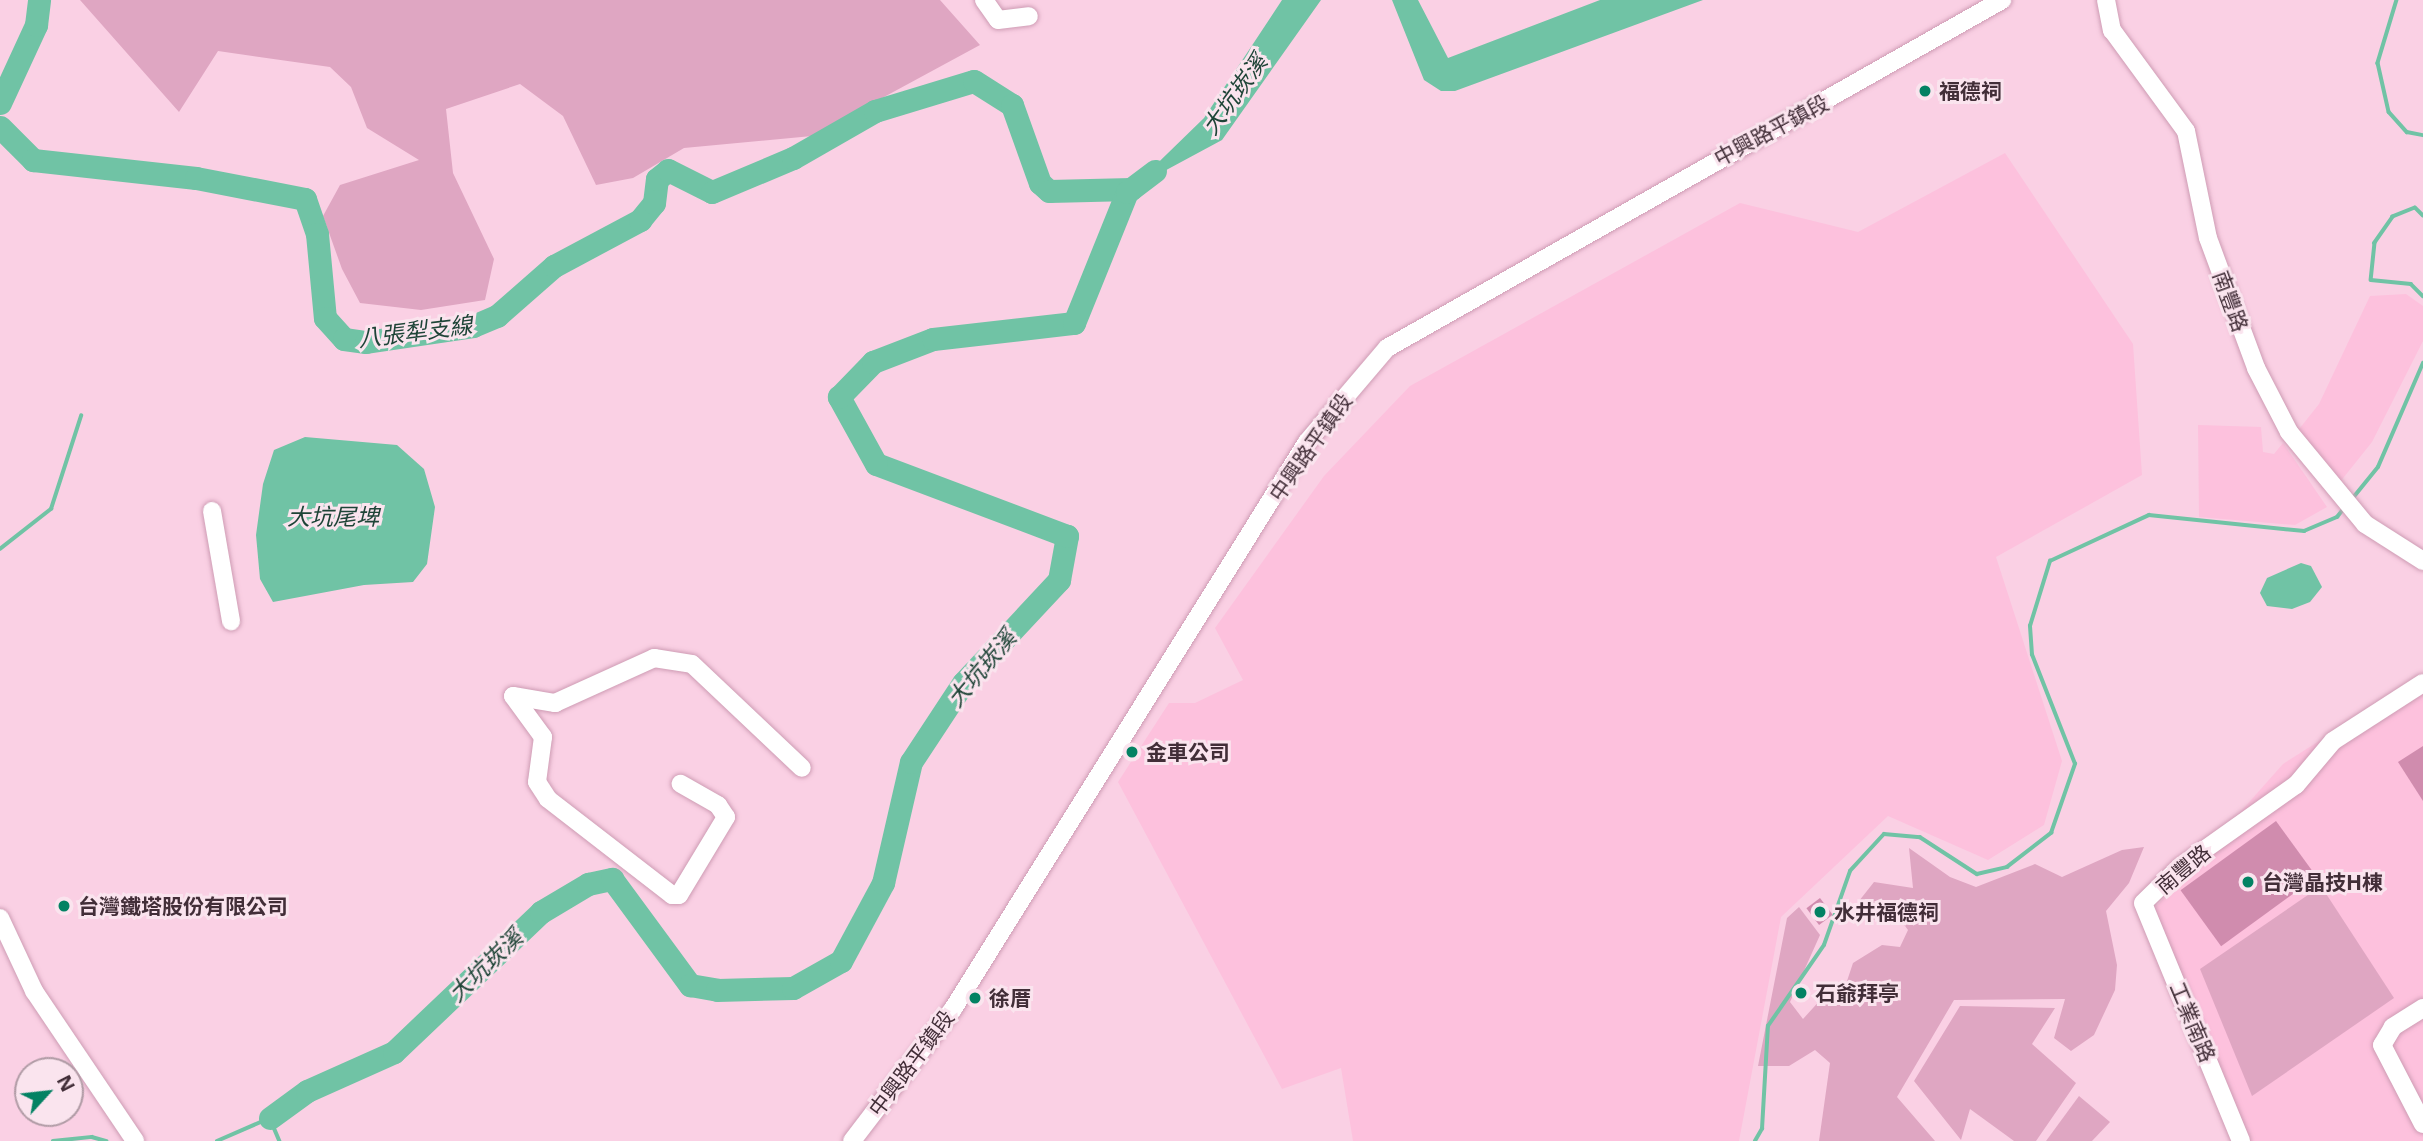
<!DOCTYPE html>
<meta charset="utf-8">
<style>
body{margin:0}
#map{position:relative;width:2423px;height:1141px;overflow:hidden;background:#fad0e4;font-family:"Open Sans","Noto Sans TC",sans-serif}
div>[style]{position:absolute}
.built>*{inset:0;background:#fdc1dd}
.green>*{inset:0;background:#dfa6c2}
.water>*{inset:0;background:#70c3a5}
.stream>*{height:3.5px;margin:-1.75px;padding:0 1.75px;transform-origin:1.75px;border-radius:1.75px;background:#70c3a5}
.river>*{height:23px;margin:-11.5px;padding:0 11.5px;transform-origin:11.5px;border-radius:11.5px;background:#70c3a5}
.building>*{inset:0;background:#d08cae;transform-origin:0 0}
.roads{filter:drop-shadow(0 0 2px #ce9cb4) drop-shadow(0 0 2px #ce9cb4)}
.minor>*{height:18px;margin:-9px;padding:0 9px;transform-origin:9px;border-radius:9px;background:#fff}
.dots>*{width:19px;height:19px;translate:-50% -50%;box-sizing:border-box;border:4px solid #fae4ee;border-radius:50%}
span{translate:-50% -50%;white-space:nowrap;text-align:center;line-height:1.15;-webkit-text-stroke:6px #fae4ee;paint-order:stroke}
.poi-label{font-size:21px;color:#422e38;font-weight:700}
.left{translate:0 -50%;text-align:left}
.street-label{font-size:21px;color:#422e38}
.water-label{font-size:23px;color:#1e4437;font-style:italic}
.north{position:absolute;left:14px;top:1057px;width:70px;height:70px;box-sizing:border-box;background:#fae4ee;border:2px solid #b09ba5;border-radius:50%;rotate:63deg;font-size:19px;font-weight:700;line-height:28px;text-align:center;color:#422e38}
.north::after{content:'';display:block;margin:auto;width:24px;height:32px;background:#038263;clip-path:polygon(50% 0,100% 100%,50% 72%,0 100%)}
</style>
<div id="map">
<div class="built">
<div style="clip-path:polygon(2005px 153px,2133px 344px,2142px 475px,1996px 557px,2062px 761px,2044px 825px,1988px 860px,1888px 816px,1781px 917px,1739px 1141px,1353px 1141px,1341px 1068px,1282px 1089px,1118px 782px,1169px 703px,1195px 703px,1243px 680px,1215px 628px,1324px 476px,1410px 386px,1740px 203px,1858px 232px)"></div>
<div style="clip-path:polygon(2406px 294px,2423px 306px,2423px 341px,2372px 442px,2336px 487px,2296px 433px,2319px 404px,2370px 296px)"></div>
<div style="clip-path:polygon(2198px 425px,2261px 427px,2263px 452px,2274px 454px,2283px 443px,2327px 507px,2295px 525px,2199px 517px)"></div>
<div style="clip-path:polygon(2423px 675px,2423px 1141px,2246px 1141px,2155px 908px,2283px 764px)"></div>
</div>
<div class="green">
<div style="clip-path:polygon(80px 0,940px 0,980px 45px,812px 136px,684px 148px,633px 178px,596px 185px,563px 116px,520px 84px,446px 109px,453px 173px,494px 259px,485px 300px,421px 310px,360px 303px,342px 269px,323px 216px,340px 185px,419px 160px,367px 128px,351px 87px,330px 67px,218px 51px,179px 112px)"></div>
<div style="clip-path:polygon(2144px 847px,2129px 883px,2106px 911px,2117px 965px,2115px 990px,2094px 1035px,2071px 1051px,2054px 1038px,2065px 999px,1954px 1000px,1897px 1097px,1935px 1141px,1819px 1141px,1830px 1063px,1815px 1050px,1789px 1066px,1758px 1066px,1787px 918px,1799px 907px,1820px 935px,1790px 1002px,1803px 1019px,1823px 997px,1843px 993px,1853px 963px,1882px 945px,1900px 947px,1908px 930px,1897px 915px,1868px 921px,1859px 901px,1874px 882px,1913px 888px,1909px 848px,1950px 877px,1976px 887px,2035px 864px,2062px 877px,2122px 850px)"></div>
<div style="clip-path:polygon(2321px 886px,2394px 998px,2252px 1096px,2200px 969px)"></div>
<div style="clip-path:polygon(1960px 1006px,2055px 1008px,2032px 1044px,2076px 1083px,2036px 1141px,2014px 1141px,1970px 1109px,1961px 1140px,1914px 1081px)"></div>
<div style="clip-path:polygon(2079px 1096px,2110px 1122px,2092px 1141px,2046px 1141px)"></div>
</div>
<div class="water">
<div style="clip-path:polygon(1282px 0,1321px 0,1222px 140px,1131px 189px,1204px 118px)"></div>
<div style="clip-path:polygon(1392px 0,1418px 0,1448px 58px,1600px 0,1703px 0,1455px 91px,1441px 91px,1424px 80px)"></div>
<div style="clip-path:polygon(305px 437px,397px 445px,424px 469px,435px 507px,427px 564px,413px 582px,364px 585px,273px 602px,260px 579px,256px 535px,263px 484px,274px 450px)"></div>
<div style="clip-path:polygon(2301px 563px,2311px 566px,2322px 587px,2310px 602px,2292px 609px,2267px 606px,2260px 593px,2267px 578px)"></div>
</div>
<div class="stream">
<div style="left:2397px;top:0;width:66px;rotate:106.8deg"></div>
<div style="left:2378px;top:63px;width:50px;rotate:77.3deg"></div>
<div style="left:2389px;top:112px;width:27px;rotate:48deg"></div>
<div style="left:2407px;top:132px;width:16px;rotate:11deg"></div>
<div style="left:2423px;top:216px;width:11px;rotate:-135deg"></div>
<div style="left:2415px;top:208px;width:24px;rotate:158deg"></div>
<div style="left:2393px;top:217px;width:32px;rotate:125deg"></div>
<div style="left:2375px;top:243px;width:37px;rotate:96deg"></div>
<div style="left:2371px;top:280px;width:40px;rotate:5.7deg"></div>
<div style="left:2411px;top:284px;width:17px;rotate:45deg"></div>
<div style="left:2352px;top:499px;width:41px;rotate:-50.9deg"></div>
<div style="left:2378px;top:467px;width:113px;rotate:-66.6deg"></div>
<div style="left:0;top:549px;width:65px;rotate:-38.1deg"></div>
<div style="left:51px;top:509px;width:98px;rotate:-72.1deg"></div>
<div style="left:53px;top:1141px;width:39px;rotate:-6deg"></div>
<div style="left:92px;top:1137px;width:15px;rotate:16deg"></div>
<div style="left:217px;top:1141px;width:58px;rotate:-23.5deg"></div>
<div style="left:270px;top:1118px;width:25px;rotate:67deg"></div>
<div style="left:1755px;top:1141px;width:14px;rotate:-60deg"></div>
<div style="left:1762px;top:1129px;width:103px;rotate:-86.7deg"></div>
<div style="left:1768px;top:1026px;width:98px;rotate:-55.3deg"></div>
<div style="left:1824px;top:945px;width:78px;rotate:-70.6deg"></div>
<div style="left:1850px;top:871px;width:50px;rotate:-47.4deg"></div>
<div style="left:1884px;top:834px;width:36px;rotate:5deg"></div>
<div style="left:1920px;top:837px;width:68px;rotate:33deg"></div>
<div style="left:1977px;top:874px;width:31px;rotate:-13deg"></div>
<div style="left:2007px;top:867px;width:56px;rotate:-37.7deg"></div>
<div style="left:2051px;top:833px;width:73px;rotate:-70.8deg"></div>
<div style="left:2075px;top:764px;width:117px;rotate:-111.5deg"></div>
<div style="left:2032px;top:655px;width:29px;rotate:-94deg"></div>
<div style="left:2030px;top:626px;width:68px;rotate:-72.9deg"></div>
<div style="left:2050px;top:561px;width:109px;rotate:-24.9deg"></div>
<div style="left:2149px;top:515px;width:156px;rotate:5.9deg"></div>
<div style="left:2304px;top:531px;width:36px;rotate:-23deg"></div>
<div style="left:2337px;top:517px;width:13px;rotate:-51deg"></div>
</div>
<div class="river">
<div style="left:0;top:103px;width:86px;rotate:-65.2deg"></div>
<div style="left:36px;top:25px;width:25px;rotate:-83deg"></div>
<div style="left:0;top:127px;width:47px;rotate:45deg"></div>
<div style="left:33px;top:160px;width:164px;rotate:6.3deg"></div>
<div style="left:196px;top:178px;width:111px;rotate:10.9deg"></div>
<div style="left:305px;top:199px;width:37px;rotate:71deg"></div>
<div style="left:317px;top:234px;width:84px;rotate:84.6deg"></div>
<div style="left:325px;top:318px;width:28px;rotate:48deg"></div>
<div style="left:344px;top:339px;width:22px;rotate:8deg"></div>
<div style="left:366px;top:342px;width:108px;rotate:-8.5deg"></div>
<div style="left:473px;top:326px;width:26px;rotate:-23deg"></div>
<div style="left:497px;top:316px;width:76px;rotate:-41.3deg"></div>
<div style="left:554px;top:266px;width:98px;rotate:-28.1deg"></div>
<div style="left:640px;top:220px;width:22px;rotate:-51deg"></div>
<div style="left:654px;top:203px;width:24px;rotate:-83deg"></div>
<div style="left:657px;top:179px;width:14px;rotate:-39deg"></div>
<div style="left:668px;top:170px;width:49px;rotate:26.6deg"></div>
<div style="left:712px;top:192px;width:88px;rotate:-22.8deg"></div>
<div style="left:793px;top:158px;width:95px;rotate:-29.8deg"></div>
<div style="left:875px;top:111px;width:103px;rotate:-16.9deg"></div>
<div style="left:974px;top:81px;width:45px;rotate:32.3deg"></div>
<div style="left:1012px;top:105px;width:83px;rotate:70.3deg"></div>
<div style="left:1040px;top:183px;width:12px;rotate:42deg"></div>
<div style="left:1049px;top:191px;width:82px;rotate:-1.4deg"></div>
<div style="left:270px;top:1118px;width:46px;rotate:-36.1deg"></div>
<div style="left:307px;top:1091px;width:95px;rotate:-24.1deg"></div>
<div style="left:394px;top:1052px;width:203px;rotate:-43.6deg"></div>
<div style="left:541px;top:912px;width:55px;rotate:-30.8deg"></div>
<div style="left:588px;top:884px;width:25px;rotate:-12deg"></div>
<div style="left:612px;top:879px;width:132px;rotate:53.7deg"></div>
<div style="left:690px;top:985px;width:27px;rotate:10deg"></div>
<div style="left:717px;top:990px;width:76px;rotate:-1.5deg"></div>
<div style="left:793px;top:988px;width:55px;rotate:-29.4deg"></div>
<div style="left:841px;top:961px;width:89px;rotate:-61.7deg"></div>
<div style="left:883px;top:883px;width:124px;rotate:-77deg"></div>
<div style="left:911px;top:762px;width:95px;rotate:-56.6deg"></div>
<div style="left:963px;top:683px;width:141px;rotate:-47deg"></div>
<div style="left:1059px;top:580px;width:45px;rotate:-79.7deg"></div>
<div style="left:1067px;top:536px;width:204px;rotate:-159.3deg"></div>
<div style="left:876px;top:464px;width:77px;rotate:-118.9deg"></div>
<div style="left:839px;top:397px;width:49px;rotate:-45.8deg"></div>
<div style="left:873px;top:362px;width:64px;rotate:-21deg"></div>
<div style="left:933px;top:339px;width:142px;rotate:-6.5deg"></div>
<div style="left:1074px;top:323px;width:141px;rotate:-68deg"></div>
<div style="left:1127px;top:192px;width:35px;rotate:-37deg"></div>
</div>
<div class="building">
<div style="clip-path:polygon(2423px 746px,2423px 801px,2398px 762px)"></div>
<div style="left:2276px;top:821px;width:69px;height:118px;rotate:54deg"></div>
<div style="left:1820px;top:898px;width:21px;height:17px;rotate:53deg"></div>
</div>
<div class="roads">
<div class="minor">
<div style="left:984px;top:0;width:24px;rotate:55deg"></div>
<div style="left:998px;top:20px;width:31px;rotate:-7deg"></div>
<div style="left:2106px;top:0;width:31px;rotate:79deg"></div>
<div style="left:2112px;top:30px;width:125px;rotate:53.8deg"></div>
<div style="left:2186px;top:131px;width:109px;rotate:78.4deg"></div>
<div style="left:2208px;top:238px;width:139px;rotate:69.7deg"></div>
<div style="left:2256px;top:368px;width:72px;rotate:62.7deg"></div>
<div style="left:2289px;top:432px;width:119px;rotate:50.4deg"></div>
<div style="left:2365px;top:524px;width:69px;rotate:32.5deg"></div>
<div style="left:212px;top:511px;width:112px;rotate:80.2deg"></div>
<div style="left:513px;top:696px;width:51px;rotate:53.8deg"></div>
<div style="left:543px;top:737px;width:45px;rotate:97.6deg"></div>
<div style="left:537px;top:782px;width:20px;rotate:57deg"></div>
<div style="left:548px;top:799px;width:157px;rotate:37.7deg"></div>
<div style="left:672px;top:895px;width:7px"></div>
<div style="left:679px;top:895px;width:91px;rotate:-58.9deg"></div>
<div style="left:726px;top:817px;width:14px;rotate:-124deg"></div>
<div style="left:718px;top:805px;width:43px;rotate:-150.4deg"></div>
<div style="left:513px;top:696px;width:43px;rotate:9.5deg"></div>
<div style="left:555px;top:703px;width:109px;rotate:-24.4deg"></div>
<div style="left:654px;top:658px;width:38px;rotate:9deg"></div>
<div style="left:692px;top:664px;width:151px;rotate:43.4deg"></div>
<div style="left:0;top:918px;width:81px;rotate:65deg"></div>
<div style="left:34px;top:991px;width:181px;rotate:56deg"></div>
<div style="left:2423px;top:1008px;width:36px;rotate:148deg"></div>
<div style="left:2393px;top:1027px;width:21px;rotate:121deg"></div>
<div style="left:2382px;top:1045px;width:89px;rotate:62.6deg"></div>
<div style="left:852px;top:1141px;width:166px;rotate:-52.6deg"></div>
<div style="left:953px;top:1009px;width:668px;rotate:-58.02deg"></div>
<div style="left:1307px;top:442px;width:123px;rotate:-49.6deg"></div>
<div style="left:1387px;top:348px;width:707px;rotate:-29.5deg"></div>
<div style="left:2241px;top:1141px;width:257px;rotate:-112.4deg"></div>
<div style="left:2143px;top:903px;width:52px;rotate:-44.2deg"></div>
<div style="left:2180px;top:867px;width:142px;rotate:-35.3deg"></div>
<div style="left:2296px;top:785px;width:57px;rotate:-49.9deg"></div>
<div style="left:2333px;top:741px;width:107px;rotate:-32.8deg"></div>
</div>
</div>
<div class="dots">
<div style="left:1925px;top:91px;background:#038263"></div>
<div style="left:1132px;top:752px;background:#038263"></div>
<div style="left:2248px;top:882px;background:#038263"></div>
<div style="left:64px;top:906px;background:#038263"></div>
<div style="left:1820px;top:912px;background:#038263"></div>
<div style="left:1801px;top:993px;background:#038263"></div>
<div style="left:975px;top:998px;background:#038263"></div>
</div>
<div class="poi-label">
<span class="left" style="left:1939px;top:91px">福德祠</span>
<span class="left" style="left:1146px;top:752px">金車公司</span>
<span class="left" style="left:2262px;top:882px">台灣晶技H棟</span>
<span class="left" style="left:78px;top:906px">台灣鐵塔股份有限公司</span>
<span class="left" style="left:1834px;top:912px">水井福德祠</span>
<span class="left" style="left:1815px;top:993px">石爺拜亭</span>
<span class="left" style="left:989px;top:998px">徐厝</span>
</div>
<div class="street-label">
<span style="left:1771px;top:130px;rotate:-28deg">中興路平鎮段</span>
<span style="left:2231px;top:301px;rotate:70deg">南豐路</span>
<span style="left:1310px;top:447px;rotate:-55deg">中興路平鎮段</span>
<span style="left:2183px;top:869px;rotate:-40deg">南豐路</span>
<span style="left:2193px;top:1022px;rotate:67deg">工業南路</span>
<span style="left:911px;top:1063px;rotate:-53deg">中興路平鎮段</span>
</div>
<div class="water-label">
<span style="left:1234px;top:94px;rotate:-54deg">大坑崁溪</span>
<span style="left:415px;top:331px;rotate:-7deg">八張犁支線</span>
<span style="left:333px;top:516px">大坑尾埤</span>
<span style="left:981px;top:668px;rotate:-50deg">大坑崁溪</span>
<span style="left:485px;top:965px;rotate:-44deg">大坑崁溪</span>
</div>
<div class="north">N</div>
</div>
